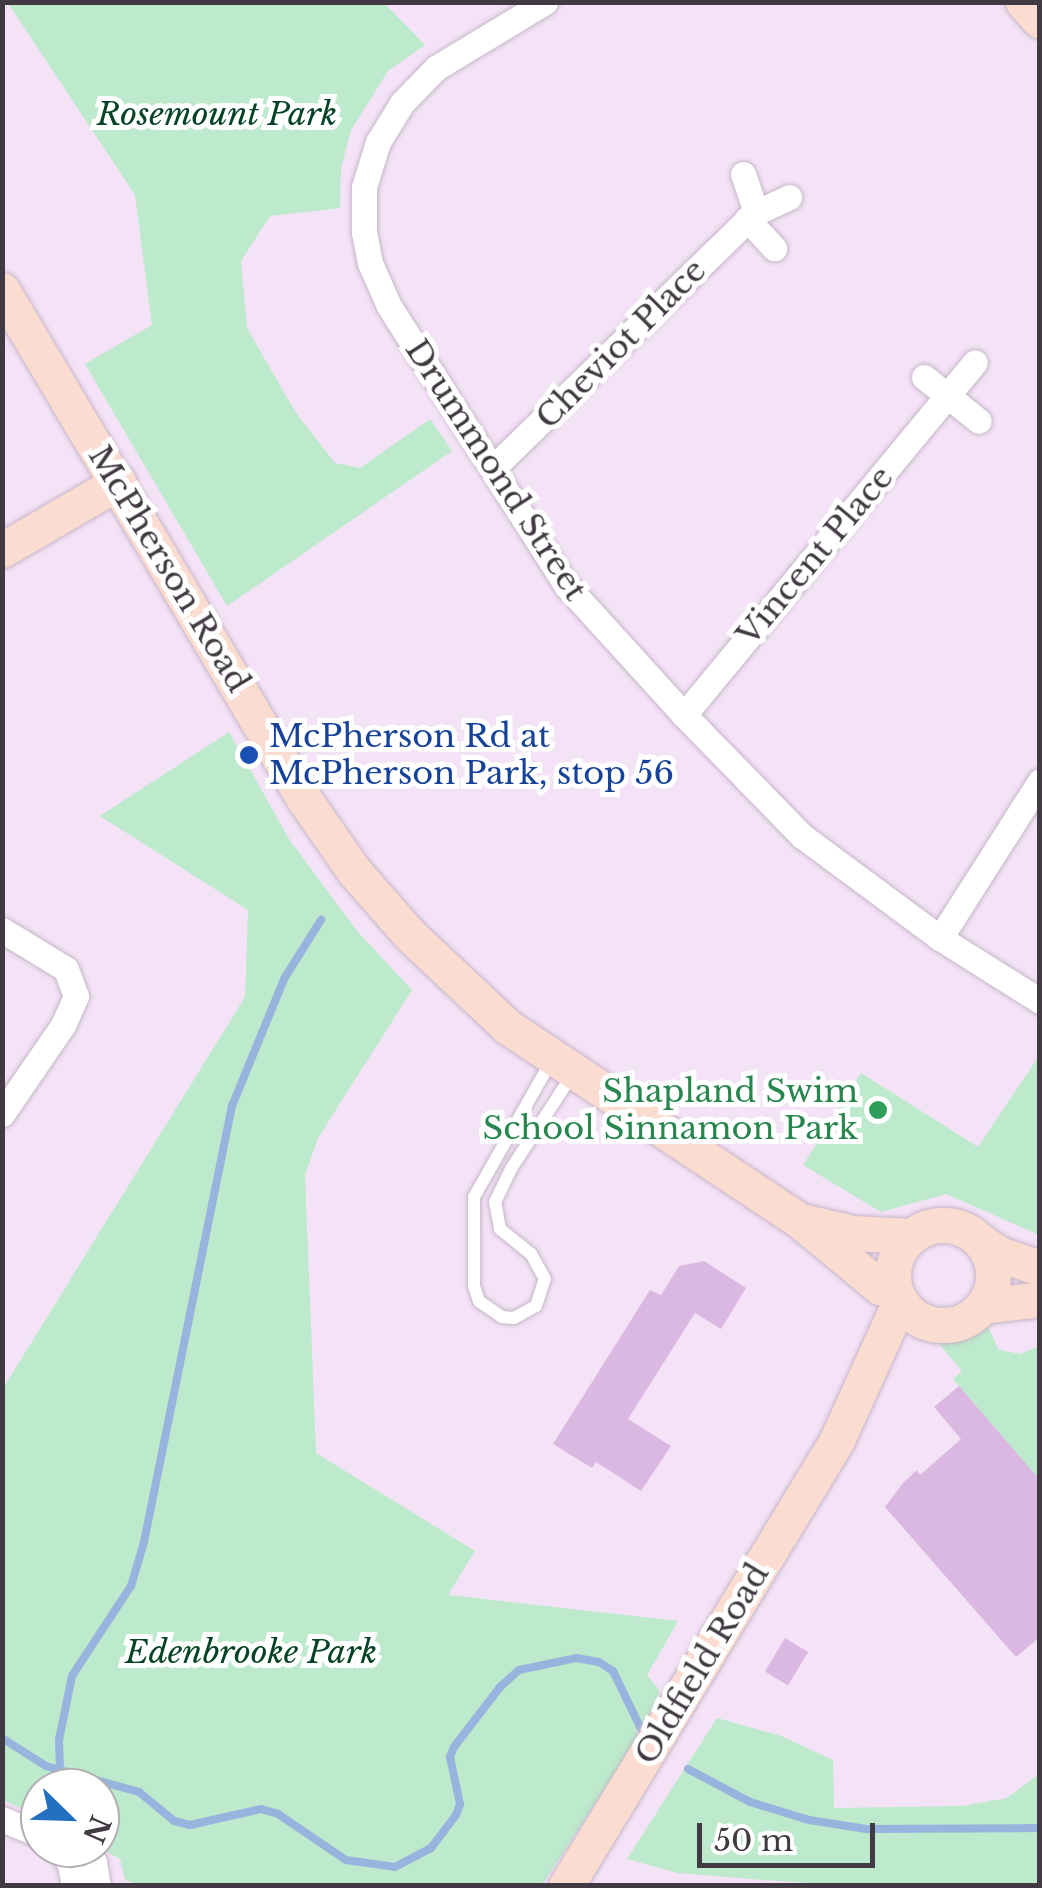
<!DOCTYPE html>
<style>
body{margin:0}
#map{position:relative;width:1042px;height:1888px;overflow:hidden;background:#f4e3f6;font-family:"Libre Baskerville",serif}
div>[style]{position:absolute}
.green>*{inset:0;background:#bde9cc}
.stream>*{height:8px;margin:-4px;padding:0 4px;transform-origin:4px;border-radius:4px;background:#98b3dd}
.building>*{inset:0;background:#dab8e2;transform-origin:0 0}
.roads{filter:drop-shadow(0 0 2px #c6b6c9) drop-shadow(0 0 2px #c6b6c9)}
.lane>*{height:12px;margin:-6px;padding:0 6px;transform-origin:6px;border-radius:6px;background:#fff}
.street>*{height:25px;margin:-12.5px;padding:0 12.5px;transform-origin:12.5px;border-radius:12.5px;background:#fff}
.secondary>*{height:35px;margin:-17.5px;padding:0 17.5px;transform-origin:17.5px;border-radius:17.5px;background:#fbdcd0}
.secondary>.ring{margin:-17.5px;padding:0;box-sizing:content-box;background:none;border:35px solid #fbdcd0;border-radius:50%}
.dots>*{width:28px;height:28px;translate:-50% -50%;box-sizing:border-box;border:5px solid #fff;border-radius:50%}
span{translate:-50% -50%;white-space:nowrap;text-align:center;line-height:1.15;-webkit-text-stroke:10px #fff;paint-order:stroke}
.park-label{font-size:32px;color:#054326;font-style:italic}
.street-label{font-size:32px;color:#413a42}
.transit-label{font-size:32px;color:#164399}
.left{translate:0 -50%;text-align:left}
.leisure-label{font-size:32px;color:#27864d}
.right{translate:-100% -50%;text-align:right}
.frame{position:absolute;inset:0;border:5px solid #413a42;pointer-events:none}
.north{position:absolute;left:20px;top:1768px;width:100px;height:100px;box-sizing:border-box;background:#fff;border:2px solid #b3b0b3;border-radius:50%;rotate:113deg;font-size:28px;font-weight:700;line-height:40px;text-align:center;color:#413a42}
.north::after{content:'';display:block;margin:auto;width:35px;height:45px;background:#2270bf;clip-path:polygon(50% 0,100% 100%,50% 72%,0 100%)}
.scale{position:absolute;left:697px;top:1823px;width:178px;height:45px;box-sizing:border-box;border:5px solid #413a42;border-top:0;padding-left:12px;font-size:30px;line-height:35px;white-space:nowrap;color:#413a42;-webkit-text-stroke:8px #fff;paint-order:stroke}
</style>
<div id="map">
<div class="green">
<div style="clip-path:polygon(8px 3px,384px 3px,425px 45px,388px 71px,351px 130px,341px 168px,340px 208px,270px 216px,241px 261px,247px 328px,296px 413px,335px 463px,360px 468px,430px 419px,452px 451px,227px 606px,85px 364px,152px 325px,135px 195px)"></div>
<div style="clip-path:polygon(229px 732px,289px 839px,357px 931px,412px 990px,318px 1138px,305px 1175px,316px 1453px,475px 1551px,448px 1595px,678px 1621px,647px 1675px,659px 1690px,656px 1711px,542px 1885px,139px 1885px,125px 1880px,120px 1859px,100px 1848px,100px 1788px,40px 1788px,40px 1817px,3px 1800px,2px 1390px,245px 997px,248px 910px,100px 816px)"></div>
<div style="clip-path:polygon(1039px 1056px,1039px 1235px,946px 1194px,881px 1212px,803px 1165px,861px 1073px,978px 1147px)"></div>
<div style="clip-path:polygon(982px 1314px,999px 1350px,1020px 1354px,1039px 1346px,1039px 1481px,953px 1379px,962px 1371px,935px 1339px)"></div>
<div style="clip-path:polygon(717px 1718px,781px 1736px,833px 1760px,834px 1808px,962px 1806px,1007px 1798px,1039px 1774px,1039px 1885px,854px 1886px,763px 1880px,678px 1873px,627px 1859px)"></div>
</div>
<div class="stream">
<div style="left:2px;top:1738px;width:52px;rotate:32.5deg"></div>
<div style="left:46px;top:1766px;width:97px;rotate:15.6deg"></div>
<div style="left:139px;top:1792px;width:45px;rotate:39.6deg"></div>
<div style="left:174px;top:1821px;width:16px;rotate:14deg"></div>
<div style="left:190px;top:1825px;width:73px;rotate:-12.7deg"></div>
<div style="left:261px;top:1809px;width:18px;rotate:16deg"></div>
<div style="left:278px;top:1814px;width:82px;rotate:34.1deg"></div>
<div style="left:346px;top:1860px;width:49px;rotate:8.1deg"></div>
<div style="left:395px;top:1867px;width:41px;rotate:-27.8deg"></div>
<div style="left:431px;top:1848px;width:41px;rotate:-52.9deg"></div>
<div style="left:456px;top:1815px;width:12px;rotate:-70deg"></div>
<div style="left:460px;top:1804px;width:48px;rotate:-102deg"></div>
<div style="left:450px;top:1757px;width:11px;rotate:-68deg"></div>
<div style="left:454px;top:1747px;width:76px;rotate:-52.5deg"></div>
<div style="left:500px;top:1687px;width:25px;rotate:-42deg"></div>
<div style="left:519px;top:1670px;width:58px;rotate:-11.9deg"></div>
<div style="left:576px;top:1658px;width:23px;rotate:10deg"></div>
<div style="left:599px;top:1662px;width:17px;rotate:33deg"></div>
<div style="left:613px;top:1671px;width:64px;rotate:64.2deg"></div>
<div style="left:688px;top:1769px;width:70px;rotate:28deg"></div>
<div style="left:750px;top:1802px;width:62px;rotate:17deg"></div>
<div style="left:809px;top:1820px;width:58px;rotate:9deg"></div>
<div style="left:866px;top:1829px;width:174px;rotate:-0.3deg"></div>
<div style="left:60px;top:1770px;width:30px;rotate:-92deg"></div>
<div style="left:59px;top:1740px;width:65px;rotate:-78.5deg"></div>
<div style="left:72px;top:1676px;width:108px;rotate:-56.8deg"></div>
<div style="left:131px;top:1586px;width:46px;rotate:-73.5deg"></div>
<div style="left:144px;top:1542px;width:445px;rotate:-78.6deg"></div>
<div style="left:232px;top:1106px;width:137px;rotate:-67.7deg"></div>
<div style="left:284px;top:979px;width:70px;rotate:-57.9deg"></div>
</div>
<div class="building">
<div style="clip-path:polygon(704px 1261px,746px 1288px,721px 1329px,695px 1313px,628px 1419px,671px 1446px,641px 1491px,596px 1462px,592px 1468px,553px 1444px,650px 1290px,661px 1295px,679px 1266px)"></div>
<div style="clip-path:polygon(959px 1386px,1040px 1480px,1040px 1637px,1016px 1657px,885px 1507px,903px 1483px,917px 1470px,920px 1475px,961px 1439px,934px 1407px)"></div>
<div style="left:785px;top:1638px;width:27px;height:39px;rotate:31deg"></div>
</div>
<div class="roads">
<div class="lane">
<div style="left:553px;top:1058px;width:160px;rotate:119.6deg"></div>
<div style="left:474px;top:1197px;width:89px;rotate:90deg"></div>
<div style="left:474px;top:1286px;width:16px;rotate:72deg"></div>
<div style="left:479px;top:1301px;width:28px;rotate:35deg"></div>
<div style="left:502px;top:1317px;width:12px;rotate:5deg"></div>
<div style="left:514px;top:1318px;width:25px;rotate:-29deg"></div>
<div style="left:536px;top:1306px;width:28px;rotate:-72deg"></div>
<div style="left:545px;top:1279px;width:29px;rotate:-119deg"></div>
<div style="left:531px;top:1254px;width:40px;rotate:-141deg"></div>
<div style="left:500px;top:1229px;width:27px;rotate:-100deg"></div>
<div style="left:495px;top:1202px;width:37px;rotate:-64deg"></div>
<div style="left:511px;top:1169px;width:112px;rotate:-57deg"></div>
</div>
<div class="street">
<div style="left:545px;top:2px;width:127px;rotate:148.8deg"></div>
<div style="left:436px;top:68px;width:49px;rotate:134.2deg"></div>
<div style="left:402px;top:103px;width:46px;rotate:121.6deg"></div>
<div style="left:378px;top:142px;width:47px;rotate:107.3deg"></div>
<div style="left:364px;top:187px;width:45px;rotate:90deg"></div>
<div style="left:364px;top:232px;width:32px;rotate:79deg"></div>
<div style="left:370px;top:263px;width:47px;rotate:66.2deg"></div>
<div style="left:389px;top:306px;width:332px;rotate:57.6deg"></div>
<div style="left:567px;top:586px;width:174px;rotate:47.8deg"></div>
<div style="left:684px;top:715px;width:169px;rotate:45.7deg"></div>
<div style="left:802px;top:836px;width:172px;rotate:36.5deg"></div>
<div style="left:940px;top:938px;width:118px;rotate:32.2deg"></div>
<div style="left:743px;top:174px;width:40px;rotate:71.1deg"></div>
<div style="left:747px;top:219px;width:40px;rotate:47deg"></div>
<div style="left:924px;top:377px;width:70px;rotate:38.7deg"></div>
<div style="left:493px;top:468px;width:363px;rotate:-44.3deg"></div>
<div style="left:753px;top:214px;width:40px;rotate:-25deg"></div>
<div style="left:684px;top:715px;width:457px;rotate:-50.5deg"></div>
<div style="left:2px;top:930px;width:75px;rotate:31.4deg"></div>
<div style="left:66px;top:969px;width:29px;rotate:70deg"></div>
<div style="left:76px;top:996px;width:32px;rotate:114deg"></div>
<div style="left:63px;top:1025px;width:108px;rotate:124.4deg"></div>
<div style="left:940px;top:938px;width:186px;rotate:-57.5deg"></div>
<div style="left:2px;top:1819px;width:41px;rotate:22.8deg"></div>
<div style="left:59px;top:1848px;width:19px;rotate:55deg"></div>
<div style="left:70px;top:1864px;width:22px;rotate:80deg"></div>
<div style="left:71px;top:1848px;width:27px;rotate:31deg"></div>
<div style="left:94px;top:1862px;width:24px;rotate:81deg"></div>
</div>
<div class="secondary">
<div style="left:1023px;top:2px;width:25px;rotate:48deg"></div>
<div style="left:2px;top:290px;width:592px;rotate:59.32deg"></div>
<div style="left:304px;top:799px;width:88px;rotate:55.2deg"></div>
<div style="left:354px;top:871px;width:85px;rotate:48.8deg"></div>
<div style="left:410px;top:935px;width:134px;rotate:43.2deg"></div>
<div style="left:508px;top:1027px;width:351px;rotate:33.6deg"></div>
<div style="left:800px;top:1221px;width:104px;rotate:39.5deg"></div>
<div style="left:880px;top:1287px;width:16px;rotate:15deg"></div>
<div style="left:2px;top:550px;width:135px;rotate:-30.2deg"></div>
<div style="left:806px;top:1222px;width:47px;rotate:13.4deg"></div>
<div style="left:852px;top:1233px;width:60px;rotate:2.9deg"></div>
<div class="ring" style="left:893px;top:1225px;width:65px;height:65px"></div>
<div style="left:980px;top:1241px;width:23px;rotate:34deg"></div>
<div style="left:999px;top:1254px;width:43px;rotate:18.9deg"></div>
<div style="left:983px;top:1306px;width:57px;rotate:-7deg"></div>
<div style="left:566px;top:1886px;width:520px;rotate:-58.7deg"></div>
<div style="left:836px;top:1442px;width:155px;rotate:-65.6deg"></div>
</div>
</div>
<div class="dots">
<div style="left:249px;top:755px;background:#1a4fb4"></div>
<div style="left:878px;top:1110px;background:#2e9e5b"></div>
</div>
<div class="park-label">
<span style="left:217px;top:114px">Rosemount Park</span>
<span style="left:251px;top:1652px">Edenbrooke Park</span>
</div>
<div class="street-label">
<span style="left:621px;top:344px;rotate:-45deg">Cheviot Place</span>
<span style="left:496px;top:470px;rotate:57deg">Drummond Street</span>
<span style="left:815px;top:556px;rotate:-50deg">Vincent Place</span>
<span style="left:169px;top:569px;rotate:59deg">McPherson Road</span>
<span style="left:702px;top:1664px;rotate:-59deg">Oldfield Road</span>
</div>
<div class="transit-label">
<span class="left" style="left:269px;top:755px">McPherson Rd at<br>McPherson Park, stop 56</span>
</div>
<div class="leisure-label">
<span class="right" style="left:858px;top:1110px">Shapland Swim<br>School Sinnamon Park</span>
</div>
<div class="frame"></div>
<div class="north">N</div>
<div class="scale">50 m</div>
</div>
